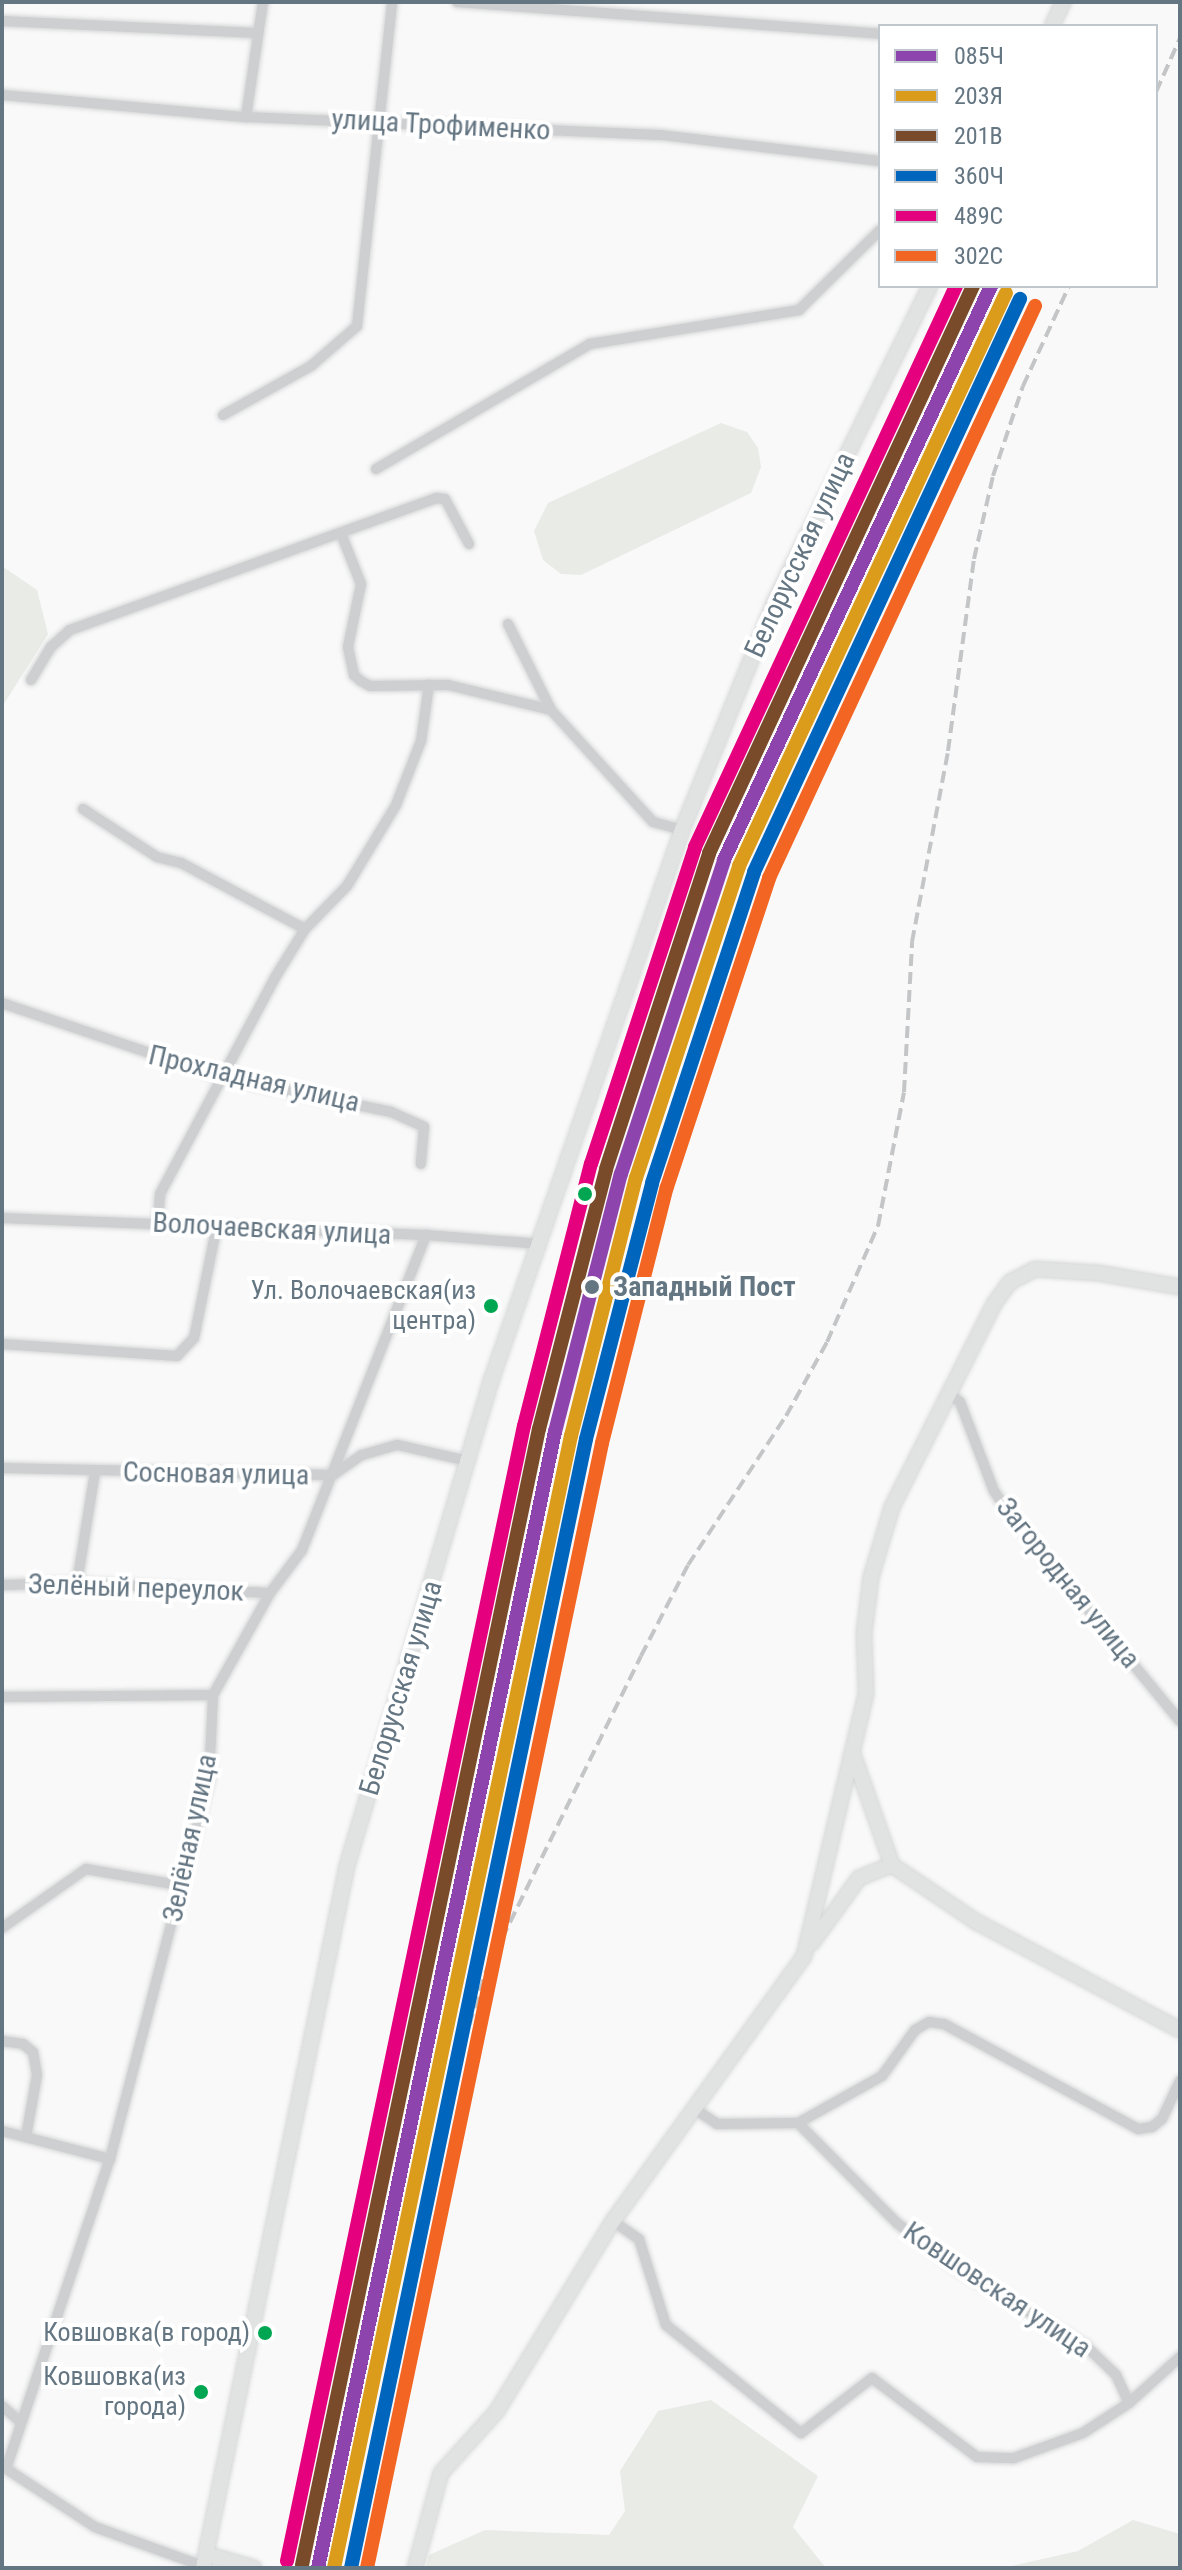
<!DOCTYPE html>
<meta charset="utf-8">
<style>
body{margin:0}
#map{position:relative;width:1182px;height:2570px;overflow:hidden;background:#f9f9f9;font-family:"Roboto Condensed",sans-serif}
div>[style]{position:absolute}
.green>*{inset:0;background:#e8ebe6}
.roads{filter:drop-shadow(0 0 2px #d5d6d7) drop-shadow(0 0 2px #d5d6d7)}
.street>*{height:10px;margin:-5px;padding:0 5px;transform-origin:5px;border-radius:5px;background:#cecfd0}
.secondary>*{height:14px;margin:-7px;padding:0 7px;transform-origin:7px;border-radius:7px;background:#e1e2e2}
.rail>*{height:4px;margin-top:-2px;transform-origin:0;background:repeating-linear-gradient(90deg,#c3c5c6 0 12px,transparent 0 18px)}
.rail-1>*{height:14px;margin:-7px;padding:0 7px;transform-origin:7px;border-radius:7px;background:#8e44ad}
.rail-2>*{height:14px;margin:-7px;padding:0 7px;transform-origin:7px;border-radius:7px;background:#da9c1a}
.rail-3>*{height:14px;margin:-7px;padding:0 7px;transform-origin:7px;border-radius:7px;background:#7a4b2a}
.rail-4>*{height:14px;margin:-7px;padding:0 7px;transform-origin:7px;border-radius:7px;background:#0065bd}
.rail-5>*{height:14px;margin:-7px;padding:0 7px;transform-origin:7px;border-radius:7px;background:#e5007d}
.rail-6>*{height:14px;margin:-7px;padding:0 7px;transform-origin:7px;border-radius:7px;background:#f26522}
.dots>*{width:22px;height:22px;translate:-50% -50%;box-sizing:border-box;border:4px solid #fff;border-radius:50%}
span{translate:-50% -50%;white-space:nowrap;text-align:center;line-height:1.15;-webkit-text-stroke:8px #fff;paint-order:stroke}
.bus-label{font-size:26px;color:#657683}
.right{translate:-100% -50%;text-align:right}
.street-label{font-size:28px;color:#657683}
.stop-label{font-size:28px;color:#657683;font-weight:700}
.left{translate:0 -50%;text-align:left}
.frame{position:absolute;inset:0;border:4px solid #657683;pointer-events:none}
.legend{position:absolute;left:878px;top:24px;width:280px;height:264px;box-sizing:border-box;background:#fff;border:2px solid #c1c8cd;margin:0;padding:10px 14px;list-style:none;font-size:24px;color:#657683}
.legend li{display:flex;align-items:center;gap:16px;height:40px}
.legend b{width:40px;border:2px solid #c1c8cd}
</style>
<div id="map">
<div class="green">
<div style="clip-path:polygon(721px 423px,747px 432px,758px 448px,761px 467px,751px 493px,581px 575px,561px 574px,543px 560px,534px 531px,548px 503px)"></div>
<div style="clip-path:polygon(2px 566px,37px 590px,48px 634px,2px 707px)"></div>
<div style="clip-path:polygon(711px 2400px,818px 2476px,793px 2527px,826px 2568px,426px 2568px,429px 2555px,485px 2530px,609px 2535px,625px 2511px,620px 2471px,658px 2411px)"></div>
<div style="clip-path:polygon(1133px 2520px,1180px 2534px,1180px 2568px,1003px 2568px,1078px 2551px)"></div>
</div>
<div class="roads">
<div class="street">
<div style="left:457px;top:2px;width:424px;rotate:4.3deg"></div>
<div style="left:2px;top:21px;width:255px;rotate:2.7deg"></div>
<div style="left:2px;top:95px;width:245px;rotate:5.2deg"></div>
<div style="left:246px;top:117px;width:415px;rotate:2.5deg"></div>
<div style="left:661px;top:135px;width:221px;rotate:6.8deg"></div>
<div style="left:246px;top:117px;width:116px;rotate:-81.6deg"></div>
<div style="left:223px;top:415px;width:101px;rotate:-29.1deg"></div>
<div style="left:311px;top:366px;width:61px;rotate:-41deg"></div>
<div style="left:357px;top:326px;width:326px;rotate:-83.8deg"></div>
<div style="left:376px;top:469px;width:248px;rotate:-30.3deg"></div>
<div style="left:590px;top:344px;width:212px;rotate:-9.2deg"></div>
<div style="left:799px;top:310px;width:114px;rotate:-44.6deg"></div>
<div style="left:342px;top:536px;width:52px;rotate:68.4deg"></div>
<div style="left:361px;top:584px;width:64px;rotate:101.7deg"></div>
<div style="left:348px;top:647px;width:29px;rotate:78deg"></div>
<div style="left:354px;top:675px;width:9px;rotate:41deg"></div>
<div style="left:361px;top:681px;width:10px;rotate:29deg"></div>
<div style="left:370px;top:686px;width:78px;rotate:-0.7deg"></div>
<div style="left:448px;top:685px;width:106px;rotate:13.6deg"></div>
<div style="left:508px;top:624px;width:96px;rotate:63.4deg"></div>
<div style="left:551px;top:710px;width:151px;rotate:47.7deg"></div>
<div style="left:653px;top:822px;width:30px;rotate:15deg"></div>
<div style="left:31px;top:680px;width:39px;rotate:-59deg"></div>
<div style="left:51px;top:647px;width:25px;rotate:-42deg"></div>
<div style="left:70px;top:630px;width:389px;rotate:-19.8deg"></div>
<div style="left:436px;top:498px;width:9px;rotate:6deg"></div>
<div style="left:445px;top:499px;width:51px;rotate:61.9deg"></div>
<div style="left:83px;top:809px;width:88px;rotate:33deg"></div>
<div style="left:157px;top:857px;width:25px;rotate:14deg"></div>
<div style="left:181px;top:863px;width:140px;rotate:28deg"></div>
<div style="left:2px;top:1003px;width:231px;rotate:18.7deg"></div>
<div style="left:221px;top:1077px;width:174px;rotate:11.6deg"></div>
<div style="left:391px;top:1112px;width:36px;rotate:24deg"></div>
<div style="left:424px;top:1127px;width:37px;rotate:95deg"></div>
<div style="left:2px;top:1218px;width:424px;rotate:2.3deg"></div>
<div style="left:426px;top:1235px;width:115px;rotate:4.5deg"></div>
<div style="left:158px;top:1223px;width:29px;rotate:-86deg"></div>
<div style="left:160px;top:1194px;width:247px;rotate:-62deg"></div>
<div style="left:276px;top:976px;width:55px;rotate:-58.3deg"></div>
<div style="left:305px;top:929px;width:60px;rotate:-45.7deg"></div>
<div style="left:347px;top:886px;width:95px;rotate:-58.8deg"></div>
<div style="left:396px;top:805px;width:69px;rotate:-68.7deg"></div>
<div style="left:421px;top:741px;width:57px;rotate:-81.9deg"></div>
<div style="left:2px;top:1344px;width:175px;rotate:3.9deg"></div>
<div style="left:177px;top:1356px;width:25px;rotate:-47deg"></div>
<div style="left:194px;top:1338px;width:115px;rotate:-78.5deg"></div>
<div style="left:951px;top:1395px;width:11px;rotate:38deg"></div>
<div style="left:960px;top:1402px;width:95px;rotate:69.1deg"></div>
<div style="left:994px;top:1491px;width:27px;rotate:56deg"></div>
<div style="left:1009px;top:1513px;width:269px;rotate:50.6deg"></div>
<div style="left:2px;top:1468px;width:331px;rotate:1.2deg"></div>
<div style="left:333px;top:1475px;width:35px;rotate:-35deg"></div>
<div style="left:362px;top:1455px;width:37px;rotate:-16deg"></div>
<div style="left:398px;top:1445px;width:72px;rotate:12.9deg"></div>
<div style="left:77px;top:1583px;width:112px;rotate:-80.8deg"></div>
<div style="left:2px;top:1585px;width:75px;rotate:-1.5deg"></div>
<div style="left:77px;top:1583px;width:193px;rotate:3deg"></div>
<div style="left:2px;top:1697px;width:211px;rotate:-0.5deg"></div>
<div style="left:2px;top:1928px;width:103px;rotate:-35.1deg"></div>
<div style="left:86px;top:1869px;width:98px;rotate:9.9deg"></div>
<div style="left:2px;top:2041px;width:21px;rotate:8deg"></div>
<div style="left:23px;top:2044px;width:13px;rotate:39deg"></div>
<div style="left:33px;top:2052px;width:23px;rotate:80deg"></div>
<div style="left:37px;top:2075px;width:63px;rotate:100.1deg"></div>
<div style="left:695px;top:2109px;width:27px;rotate:34deg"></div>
<div style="left:717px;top:2124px;width:81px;rotate:-0.7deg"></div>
<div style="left:798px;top:2123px;width:141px;rotate:45.3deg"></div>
<div style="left:897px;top:2223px;width:79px;rotate:37.3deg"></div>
<div style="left:960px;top:2271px;width:147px;rotate:30.8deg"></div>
<div style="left:1086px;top:2346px;width:42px;rotate:44deg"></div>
<div style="left:1116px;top:2375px;width:31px;rotate:65deg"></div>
<div style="left:798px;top:2123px;width:96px;rotate:-29.2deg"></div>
<div style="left:882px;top:2076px;width:57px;rotate:-54.3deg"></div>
<div style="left:915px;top:2030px;width:16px;rotate:-30deg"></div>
<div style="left:929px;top:2022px;width:15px;rotate:8deg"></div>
<div style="left:944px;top:2024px;width:221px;rotate:28.4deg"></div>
<div style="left:1138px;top:2129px;width:14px;rotate:-8deg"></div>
<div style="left:1152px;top:2127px;width:13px;rotate:-39deg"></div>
<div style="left:1162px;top:2119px;width:42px;rotate:-64.7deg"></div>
<div style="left:2px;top:2131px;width:112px;rotate:14.5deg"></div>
<div style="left:613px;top:2221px;width:32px;rotate:35deg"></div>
<div style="left:639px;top:2239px;width:90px;rotate:72.6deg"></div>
<div style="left:666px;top:2325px;width:173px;rotate:38.7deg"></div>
<div style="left:801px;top:2433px;width:90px;rotate:-37.8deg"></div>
<div style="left:872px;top:2378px;width:131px;rotate:37deg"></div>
<div style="left:977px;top:2457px;width:37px;rotate:2deg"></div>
<div style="left:1014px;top:2458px;width:73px;rotate:-19.9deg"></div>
<div style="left:1083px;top:2433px;width:55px;rotate:-33.1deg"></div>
<div style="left:1129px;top:2403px;width:69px;rotate:-42deg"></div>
<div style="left:2px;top:2406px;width:23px;rotate:41deg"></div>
<div style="left:2px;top:2466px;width:111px;rotate:33.3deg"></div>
<div style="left:95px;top:2527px;width:115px;rotate:19.9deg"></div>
<div style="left:7px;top:2466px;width:324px;rotate:-71.5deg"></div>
<div style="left:110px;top:2159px;width:394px;rotate:-75.4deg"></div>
<div style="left:209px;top:1778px;width:83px;rotate:-87.2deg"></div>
<div style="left:213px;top:1695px;width:117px;rotate:-60.8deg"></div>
<div style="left:270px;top:1593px;width:54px;rotate:-53.3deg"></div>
<div style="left:302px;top:1550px;width:339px;rotate:-68.5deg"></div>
</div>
<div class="secondary">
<div style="left:1052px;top:26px;width:26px;rotate:-65deg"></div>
<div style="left:854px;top:1757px;width:114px;rotate:70.6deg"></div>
<div style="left:892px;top:1865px;width:100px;rotate:34deg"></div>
<div style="left:975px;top:1921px;width:232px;rotate:28deg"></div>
<div style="left:812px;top:1943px;width:80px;rotate:-54.1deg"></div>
<div style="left:859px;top:1878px;width:35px;rotate:-22deg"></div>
<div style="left:206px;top:2554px;width:50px;rotate:16.3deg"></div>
<div style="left:203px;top:2568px;width:717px;rotate:-78.41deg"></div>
<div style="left:347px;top:1866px;width:506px;rotate:-73.46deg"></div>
<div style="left:491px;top:1381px;width:583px;rotate:-70.88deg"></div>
<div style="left:682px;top:830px;width:245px;rotate:-67.9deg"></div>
<div style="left:774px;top:603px;width:353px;rotate:-63.8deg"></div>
<div style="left:415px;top:2568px;width:98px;rotate:-74.7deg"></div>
<div style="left:441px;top:2473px;width:84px;rotate:-47.9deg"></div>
<div style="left:497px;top:2411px;width:223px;rotate:-58.6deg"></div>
<div style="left:613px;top:2221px;width:327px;rotate:-54.2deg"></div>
<div style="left:804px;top:1956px;width:270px;rotate:-76.7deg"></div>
<div style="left:866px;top:1693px;width:60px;rotate:-91.9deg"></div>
<div style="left:864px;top:1633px;width:56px;rotate:-82.9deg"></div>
<div style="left:871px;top:1577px;width:73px;rotate:-73.3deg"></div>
<div style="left:892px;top:1507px;width:227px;rotate:-63.3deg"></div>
<div style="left:994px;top:1304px;width:27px;rotate:-54deg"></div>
<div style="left:1010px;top:1282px;width:28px;rotate:-27deg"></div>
<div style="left:1035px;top:1269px;width:63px;rotate:3.6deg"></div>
<div style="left:1098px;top:1273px;width:83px;rotate:9.7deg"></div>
</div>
</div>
<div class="rail">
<div style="left:1156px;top:92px;width:59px;rotate:-66deg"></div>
<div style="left:348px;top:2568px;width:484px;rotate:-78.1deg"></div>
<div style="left:448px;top:2094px;width:129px;rotate:-72.8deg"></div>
<div style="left:486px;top:1971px;width:351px;rotate:-63.8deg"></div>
<div style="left:641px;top:1656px;width:102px;rotate:-62.7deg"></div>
<div style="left:688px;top:1565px;width:178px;rotate:-56.7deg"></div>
<div style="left:786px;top:1416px;width:85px;rotate:-61deg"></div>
<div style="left:827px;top:1342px;width:127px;rotate:-66.3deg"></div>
<div style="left:878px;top:1226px;width:136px;rotate:-79deg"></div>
<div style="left:904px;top:1092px;width:150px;rotate:-86.9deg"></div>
<div style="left:912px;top:942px;width:194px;rotate:-79.3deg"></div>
<div style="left:948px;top:751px;width:194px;rotate:-82.3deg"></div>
<div style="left:974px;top:559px;width:85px;rotate:-77.1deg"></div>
<div style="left:993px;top:476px;width:95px;rotate:-71.6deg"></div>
<div style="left:1023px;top:386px;width:110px;rotate:-65.3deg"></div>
</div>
<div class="rail-1">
<div style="left:318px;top:2568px;width:1160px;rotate:-78.22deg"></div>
<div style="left:555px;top:1432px;width:266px;rotate:-75.7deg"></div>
<div style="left:621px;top:1174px;width:330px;rotate:-71.8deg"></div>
<div style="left:724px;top:860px;width:633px;rotate:-65.05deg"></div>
</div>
<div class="rail-2">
<div style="left:334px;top:2568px;width:1157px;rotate:-78.18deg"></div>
<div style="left:571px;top:1436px;width:266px;rotate:-75.9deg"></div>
<div style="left:636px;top:1178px;width:329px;rotate:-71.7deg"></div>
<div style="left:739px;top:866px;width:632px;rotate:-65.02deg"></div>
</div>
<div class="rail-3">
<div style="left:302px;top:2565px;width:1160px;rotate:-78.22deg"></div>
<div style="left:539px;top:1429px;width:268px;rotate:-75.5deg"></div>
<div style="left:606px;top:1169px;width:332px;rotate:-71.9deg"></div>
<div style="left:709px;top:853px;width:625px;rotate:-65.03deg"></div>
</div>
<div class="rail-4">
<div style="left:351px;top:2568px;width:1153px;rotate:-78.24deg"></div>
<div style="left:586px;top:1439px;width:264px;rotate:-75.5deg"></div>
<div style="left:652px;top:1183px;width:327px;rotate:-71.8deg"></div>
<div style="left:754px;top:872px;width:632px;rotate:-65.1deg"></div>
</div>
<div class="rail-5">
<div style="left:287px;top:2561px;width:1159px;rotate:-78.21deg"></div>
<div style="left:524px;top:1426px;width:270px;rotate:-75.7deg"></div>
<div style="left:591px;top:1164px;width:334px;rotate:-71.8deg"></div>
<div style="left:695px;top:847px;width:619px;rotate:-65.05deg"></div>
</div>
<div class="rail-6">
<div style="left:367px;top:2568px;width:1149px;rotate:-78.2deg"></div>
<div style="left:602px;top:1443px;width:264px;rotate:-75.8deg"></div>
<div style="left:667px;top:1187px;width:325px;rotate:-71.7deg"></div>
<div style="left:769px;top:878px;width:631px;rotate:-65.06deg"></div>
</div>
<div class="dots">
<div style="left:585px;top:1194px;background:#00a651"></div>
<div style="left:592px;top:1287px;background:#657683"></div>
<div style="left:491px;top:1306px;background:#00a651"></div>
<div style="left:265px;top:2333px;background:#00a651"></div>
<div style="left:201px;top:2392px;background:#00a651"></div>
</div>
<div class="bus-label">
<span class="right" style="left:476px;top:1306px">Ул. Волочаевская(из<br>центра)</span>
<span class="right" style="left:250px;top:2333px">Ковшовка(в город)</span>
<span class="right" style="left:186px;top:2392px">Ковшовка(из<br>города)</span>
</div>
<div class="street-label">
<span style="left:441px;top:125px;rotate:3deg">улица Трофименко</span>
<span style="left:800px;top:555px;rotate:-65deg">Белорусская улица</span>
<span style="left:254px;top:1079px;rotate:13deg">Прохладная улица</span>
<span style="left:272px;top:1229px;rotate:3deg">Волочаевская улица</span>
<span style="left:216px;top:1474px;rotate:1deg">Сосновая улица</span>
<span style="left:1068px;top:1583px;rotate:51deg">Загородная улица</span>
<span style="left:136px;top:1588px;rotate:2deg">Зелёный переулок</span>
<span style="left:401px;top:1688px;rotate:-73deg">Белорусская улица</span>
<span style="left:190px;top:1838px;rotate:-78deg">Зелёная улица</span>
<span style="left:997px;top:2290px;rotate:34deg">Ковшовская улица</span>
</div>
<div class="stop-label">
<span class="left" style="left:613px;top:1287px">Западный Пост</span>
</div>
<div class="frame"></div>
<ul class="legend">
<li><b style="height:10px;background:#8e44ad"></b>085Ч</li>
<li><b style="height:10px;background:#da9c1a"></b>203Я</li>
<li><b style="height:10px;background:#7a4b2a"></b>201В</li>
<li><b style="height:10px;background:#0065bd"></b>360Ч</li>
<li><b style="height:10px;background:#e5007d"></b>489С</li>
<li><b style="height:10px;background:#f26522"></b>302С</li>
</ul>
</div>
